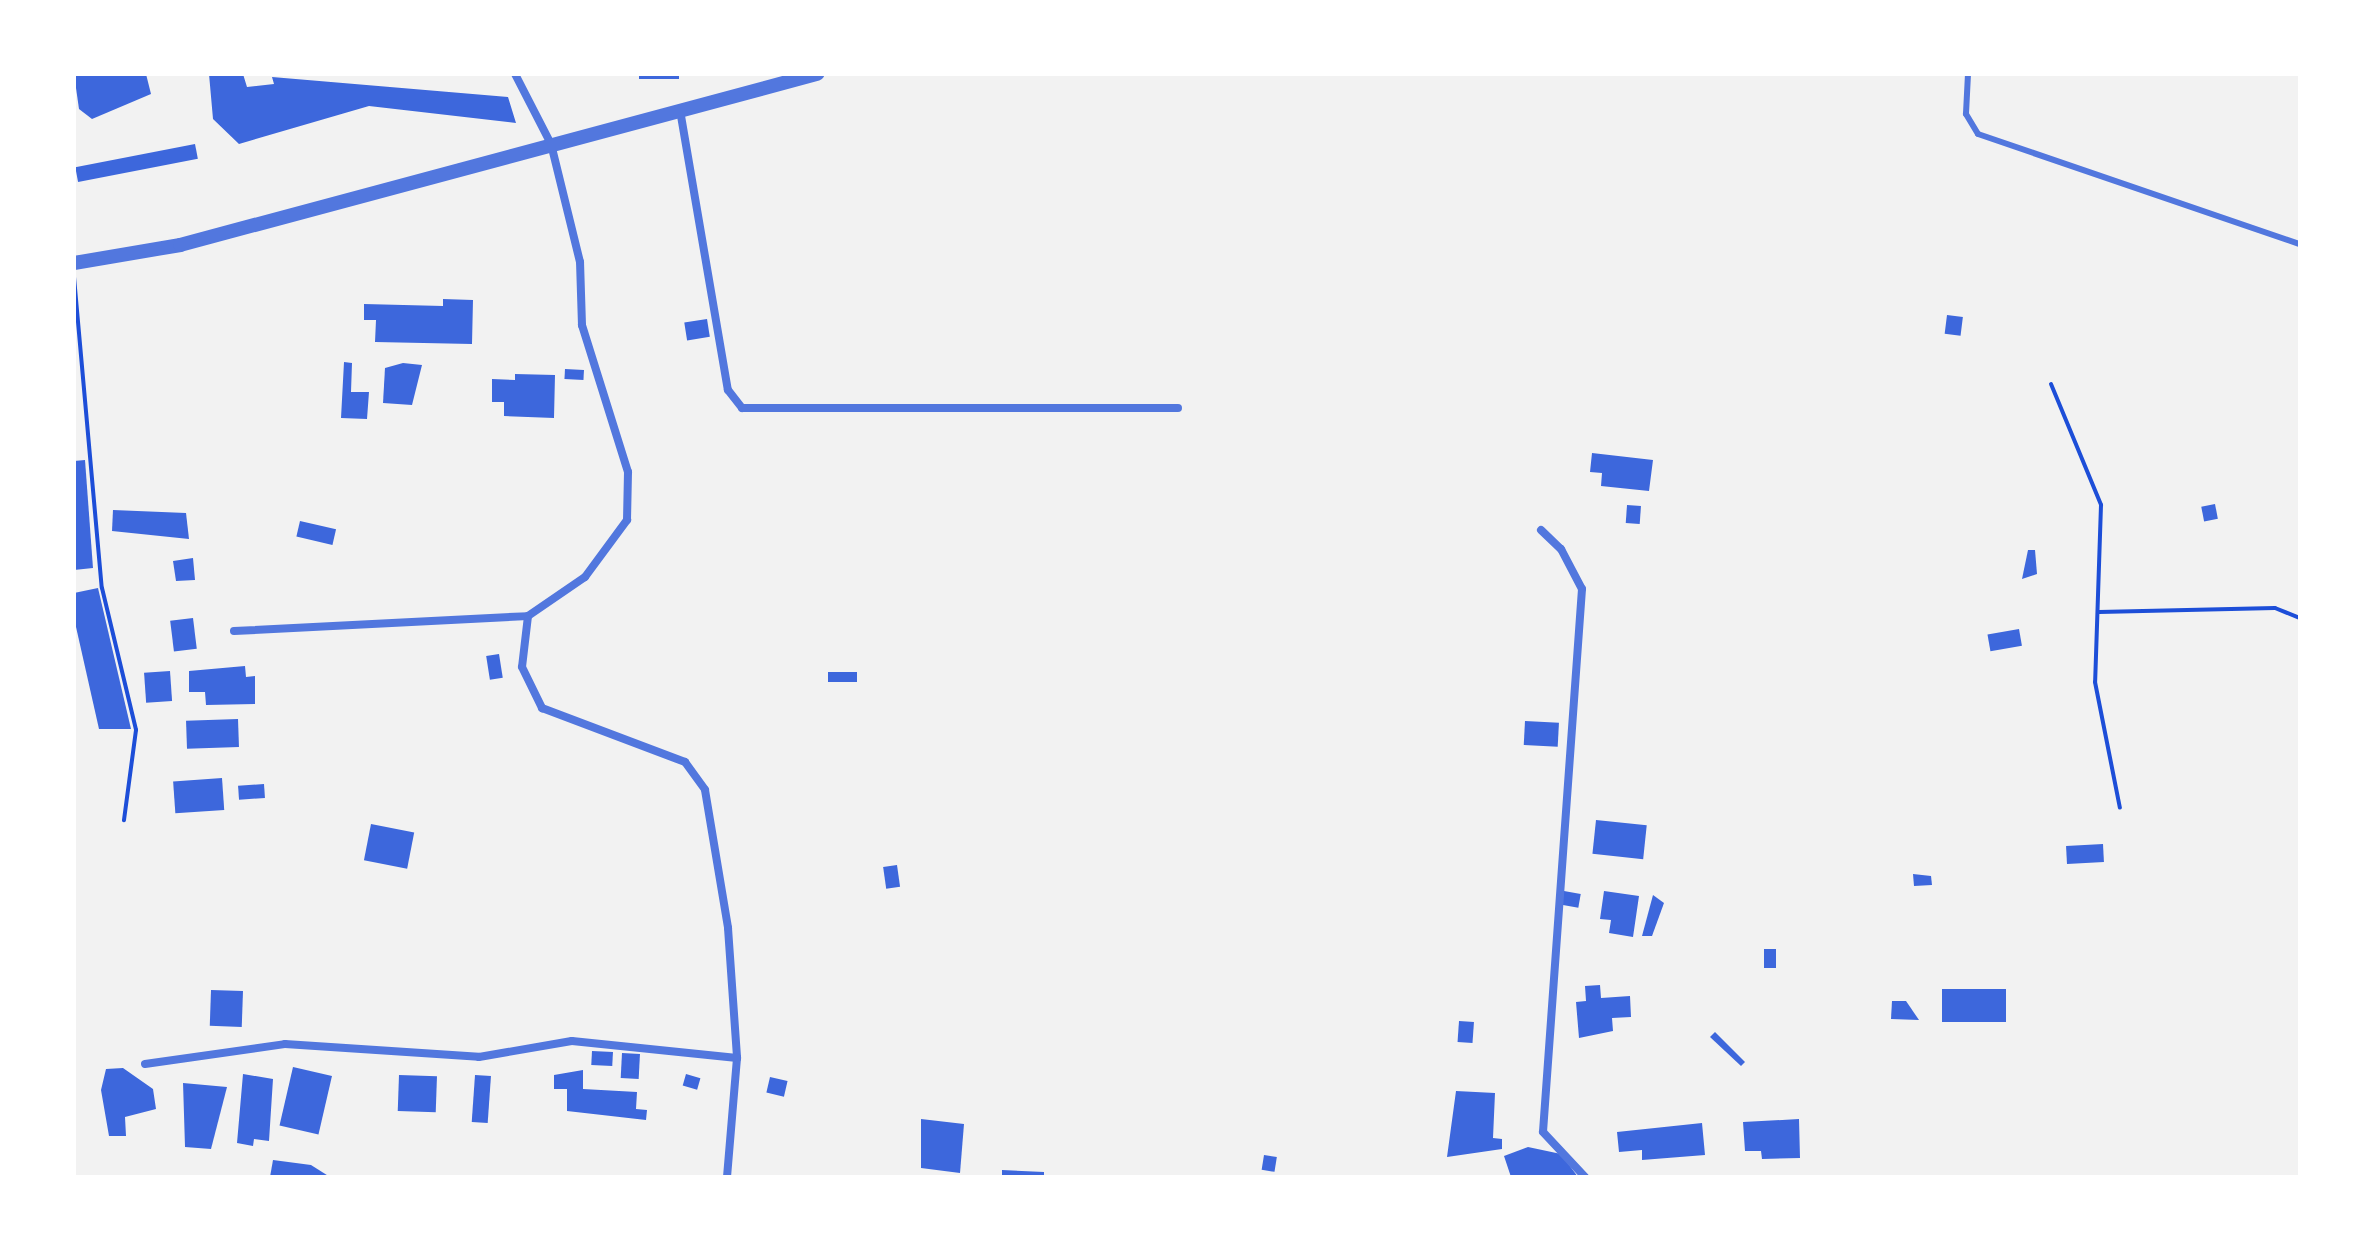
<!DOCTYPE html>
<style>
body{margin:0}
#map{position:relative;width:2374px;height:1251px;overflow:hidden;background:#f2f2f2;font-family:"Playfair Display",serif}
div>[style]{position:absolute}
.building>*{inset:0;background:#3d67dc;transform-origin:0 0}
.path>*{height:4px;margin:-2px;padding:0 2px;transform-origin:2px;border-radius:2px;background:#1d4ed8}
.service>*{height:6px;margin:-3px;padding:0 3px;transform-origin:3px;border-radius:3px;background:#5277de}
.minor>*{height:8px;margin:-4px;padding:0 4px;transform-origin:4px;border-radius:4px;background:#5277de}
.tertiary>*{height:14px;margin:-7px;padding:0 7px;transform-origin:7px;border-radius:7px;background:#5277de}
span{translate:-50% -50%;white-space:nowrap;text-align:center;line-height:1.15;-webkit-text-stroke:8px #fff;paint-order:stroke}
.frame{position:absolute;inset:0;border:76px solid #fff;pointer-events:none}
</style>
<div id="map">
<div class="building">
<div style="clip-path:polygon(74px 74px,146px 74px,151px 94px,92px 119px,79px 109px)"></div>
<div style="clip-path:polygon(209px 74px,243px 74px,247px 87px,274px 84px,272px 77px,508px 97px,516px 123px,369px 106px,239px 144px,213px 119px)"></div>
<div style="left:639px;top:74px;width:40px;height:5px"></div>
<div style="left:195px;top:144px;width:15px;height:122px;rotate:79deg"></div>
<div style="clip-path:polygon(443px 299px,473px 300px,472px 344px,375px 342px,376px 320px,364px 320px,364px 304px,443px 306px)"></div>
<div style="left:1947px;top:315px;width:16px;height:19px;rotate:7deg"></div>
<div style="left:707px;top:319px;width:18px;height:23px;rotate:81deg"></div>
<div style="clip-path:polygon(344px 362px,352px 363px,351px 392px,369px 392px,367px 419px,341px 418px)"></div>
<div style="clip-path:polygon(403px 363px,422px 365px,412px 405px,383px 403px,385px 368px)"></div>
<div style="left:565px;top:369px;width:19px;height:10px;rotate:3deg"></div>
<div style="clip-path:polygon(515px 374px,555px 375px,554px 418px,504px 416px,504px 402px,492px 402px,492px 379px,515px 380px)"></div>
<div style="clip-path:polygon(1592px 453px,1653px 460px,1649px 491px,1601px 486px,1602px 473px,1590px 472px)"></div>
<div style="clip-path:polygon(85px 460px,93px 568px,74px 570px,74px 461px)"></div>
<div style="left:2215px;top:504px;width:15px;height:14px;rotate:79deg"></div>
<div style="left:1627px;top:505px;width:14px;height:18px;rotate:4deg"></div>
<div style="clip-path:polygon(113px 510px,186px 513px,189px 539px,112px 531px)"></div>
<div style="left:300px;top:521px;width:37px;height:16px;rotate:13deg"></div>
<div style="clip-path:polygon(2028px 550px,2035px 550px,2037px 574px,2022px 579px)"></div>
<div style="clip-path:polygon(193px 558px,195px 580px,176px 581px,173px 561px)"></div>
<div style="clip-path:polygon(98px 588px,131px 729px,99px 729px,74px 618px,74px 593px)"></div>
<div style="left:193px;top:618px;width:31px;height:23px;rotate:83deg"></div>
<div style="left:2019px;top:629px;width:17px;height:32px;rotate:80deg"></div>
<div style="left:499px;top:654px;width:24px;height:13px;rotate:81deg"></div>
<div style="clip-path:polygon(245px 666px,246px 677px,255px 676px,255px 704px,206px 705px,205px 692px,189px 692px,189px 671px)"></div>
<div style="left:170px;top:671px;width:30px;height:26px;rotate:86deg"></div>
<div style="left:828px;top:672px;width:29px;height:10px"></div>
<div style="left:238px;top:719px;width:28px;height:52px;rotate:88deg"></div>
<div style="left:1525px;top:721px;width:34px;height:24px;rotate:3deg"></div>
<div style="left:222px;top:778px;width:32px;height:49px;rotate:86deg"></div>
<div style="left:264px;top:784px;width:14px;height:26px;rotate:86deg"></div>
<div style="left:1596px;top:820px;width:51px;height:34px;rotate:6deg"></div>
<div style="left:371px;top:824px;width:44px;height:37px;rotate:11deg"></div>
<div style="left:2103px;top:844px;width:18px;height:37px;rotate:87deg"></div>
<div style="left:897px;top:865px;width:22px;height:14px;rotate:82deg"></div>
<div style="clip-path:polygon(1913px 874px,1931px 876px,1932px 885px,1914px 886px)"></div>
<div style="left:1564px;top:891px;width:17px;height:14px;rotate:10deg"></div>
<div style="clip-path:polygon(1604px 891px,1639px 896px,1633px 937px,1609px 933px,1611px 920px,1600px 919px)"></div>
<div style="clip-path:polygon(1653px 895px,1664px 903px,1652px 936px,1642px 936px)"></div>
<div style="left:1764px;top:949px;width:12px;height:19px"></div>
<div style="clip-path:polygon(1600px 985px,1601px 998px,1630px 996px,1631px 1017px,1612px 1018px,1613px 1031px,1579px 1038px,1576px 1002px,1586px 1001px,1585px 986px)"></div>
<div style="left:1942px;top:989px;width:64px;height:33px"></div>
<div style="left:243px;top:991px;width:36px;height:32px;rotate:92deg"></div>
<div style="clip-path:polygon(1892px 1001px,1906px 1001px,1919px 1020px,1891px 1019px)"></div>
<div style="left:1459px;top:1021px;width:15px;height:21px;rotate:4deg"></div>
<div style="clip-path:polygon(1715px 1032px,1745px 1062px,1741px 1066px,1710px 1037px)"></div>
<div style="left:592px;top:1051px;width:21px;height:14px;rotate:3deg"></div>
<div style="left:622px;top:1053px;width:18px;height:25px;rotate:3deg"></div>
<div style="left:293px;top:1067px;width:40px;height:60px;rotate:13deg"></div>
<div style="clip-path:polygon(123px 1068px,153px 1089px,156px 1109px,125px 1117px,126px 1136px,109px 1136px,101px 1090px,106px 1069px)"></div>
<div style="clip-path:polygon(583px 1070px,583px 1089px,637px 1092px,636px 1109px,647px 1110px,646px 1120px,567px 1111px,567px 1089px,554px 1089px,554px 1075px)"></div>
<div style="clip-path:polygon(243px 1074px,273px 1079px,269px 1141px,254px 1139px,253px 1146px,237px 1143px)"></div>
<div style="left:686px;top:1074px;width:15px;height:12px;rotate:16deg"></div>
<div style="left:399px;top:1075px;width:38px;height:36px;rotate:2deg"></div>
<div style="left:475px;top:1075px;width:16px;height:47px;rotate:4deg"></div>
<div style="left:770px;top:1077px;width:18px;height:16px;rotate:13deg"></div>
<div style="clip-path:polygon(183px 1083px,227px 1087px,211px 1149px,185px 1147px)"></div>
<div style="clip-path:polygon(1456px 1091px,1495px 1093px,1493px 1138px,1502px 1139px,1502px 1149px,1447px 1157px)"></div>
<div style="clip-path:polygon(921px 1119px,964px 1124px,960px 1173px,921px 1168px)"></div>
<div style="clip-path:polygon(1799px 1119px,1800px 1158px,1762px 1159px,1761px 1151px,1745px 1151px,1743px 1122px)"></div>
<div style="clip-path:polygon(1702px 1123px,1705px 1155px,1642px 1160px,1642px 1150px,1619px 1152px,1617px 1132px)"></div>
<div style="clip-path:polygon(1528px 1147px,1561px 1154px,1578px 1177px,1511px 1177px,1504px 1156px)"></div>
<div style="left:1264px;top:1155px;width:13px;height:15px;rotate:9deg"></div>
<div style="clip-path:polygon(273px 1160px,311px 1165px,330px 1177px,270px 1177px)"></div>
<div style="clip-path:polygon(1002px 1170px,1044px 1172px,1044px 1177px,1002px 1177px)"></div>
</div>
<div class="path">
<div style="left:74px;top:277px;width:312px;rotate:84.9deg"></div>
<div style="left:102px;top:588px;width:146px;rotate:76.5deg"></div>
<div style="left:136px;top:730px;width:91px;rotate:97.6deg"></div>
<div style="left:2051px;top:384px;width:131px;rotate:67.5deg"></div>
<div style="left:2101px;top:505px;width:177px;rotate:91.9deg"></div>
<div style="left:2095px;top:682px;width:128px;rotate:78.8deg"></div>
<div style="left:2099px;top:612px;width:176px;rotate:-1.3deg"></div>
<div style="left:2275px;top:608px;width:27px;rotate:22deg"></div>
</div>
<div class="service">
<div style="left:1968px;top:74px;width:40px;rotate:92.9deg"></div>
<div style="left:1966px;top:114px;width:23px;rotate:59deg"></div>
<div style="left:1978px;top:134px;width:340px;rotate:18.9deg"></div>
</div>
<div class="minor">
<div style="left:680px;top:110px;width:284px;rotate:80.3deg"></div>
<div style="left:728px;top:390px;width:23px;rotate:52deg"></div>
<div style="left:742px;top:408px;width:436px"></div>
<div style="left:1541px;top:530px;width:28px;rotate:44deg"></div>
<div style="left:1561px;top:549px;width:45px;rotate:62.3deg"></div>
<div style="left:1582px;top:589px;width:544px;rotate:94.11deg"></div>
<div style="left:1543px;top:1132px;width:62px;rotate:47deg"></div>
<div style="left:528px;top:616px;width:51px;rotate:96.7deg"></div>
<div style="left:522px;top:667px;width:46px;rotate:64deg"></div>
<div style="left:542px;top:708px;width:153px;rotate:20.7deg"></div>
<div style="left:685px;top:762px;width:34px;rotate:54deg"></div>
<div style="left:705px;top:790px;width:140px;rotate:80.5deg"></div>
<div style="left:728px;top:928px;width:130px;rotate:86deg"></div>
<div style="left:737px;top:1058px;width:119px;rotate:94.8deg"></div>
<div style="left:234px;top:631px;width:294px;rotate:-2.9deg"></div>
<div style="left:528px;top:616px;width:69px;rotate:-34.4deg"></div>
<div style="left:585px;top:577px;width:71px;rotate:-53.6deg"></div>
<div style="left:627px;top:520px;width:48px;rotate:-88.8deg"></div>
<div style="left:628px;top:472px;width:154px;rotate:-107.4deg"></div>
<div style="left:582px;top:325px;width:63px;rotate:-91.8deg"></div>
<div style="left:580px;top:262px;width:122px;rotate:-103.8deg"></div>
<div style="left:551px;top:144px;width:79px;rotate:-117.2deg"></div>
<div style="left:145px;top:1064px;width:141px;rotate:-8.1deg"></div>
<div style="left:285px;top:1044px;width:194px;rotate:3.8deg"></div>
<div style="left:479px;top:1057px;width:94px;rotate:-9.8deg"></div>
<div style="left:572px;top:1041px;width:166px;rotate:5.9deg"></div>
</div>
<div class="tertiary">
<div style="left:74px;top:263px;width:108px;rotate:-9.6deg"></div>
<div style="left:180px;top:245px;width:660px;rotate:-15.03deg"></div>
</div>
<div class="frame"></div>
</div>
